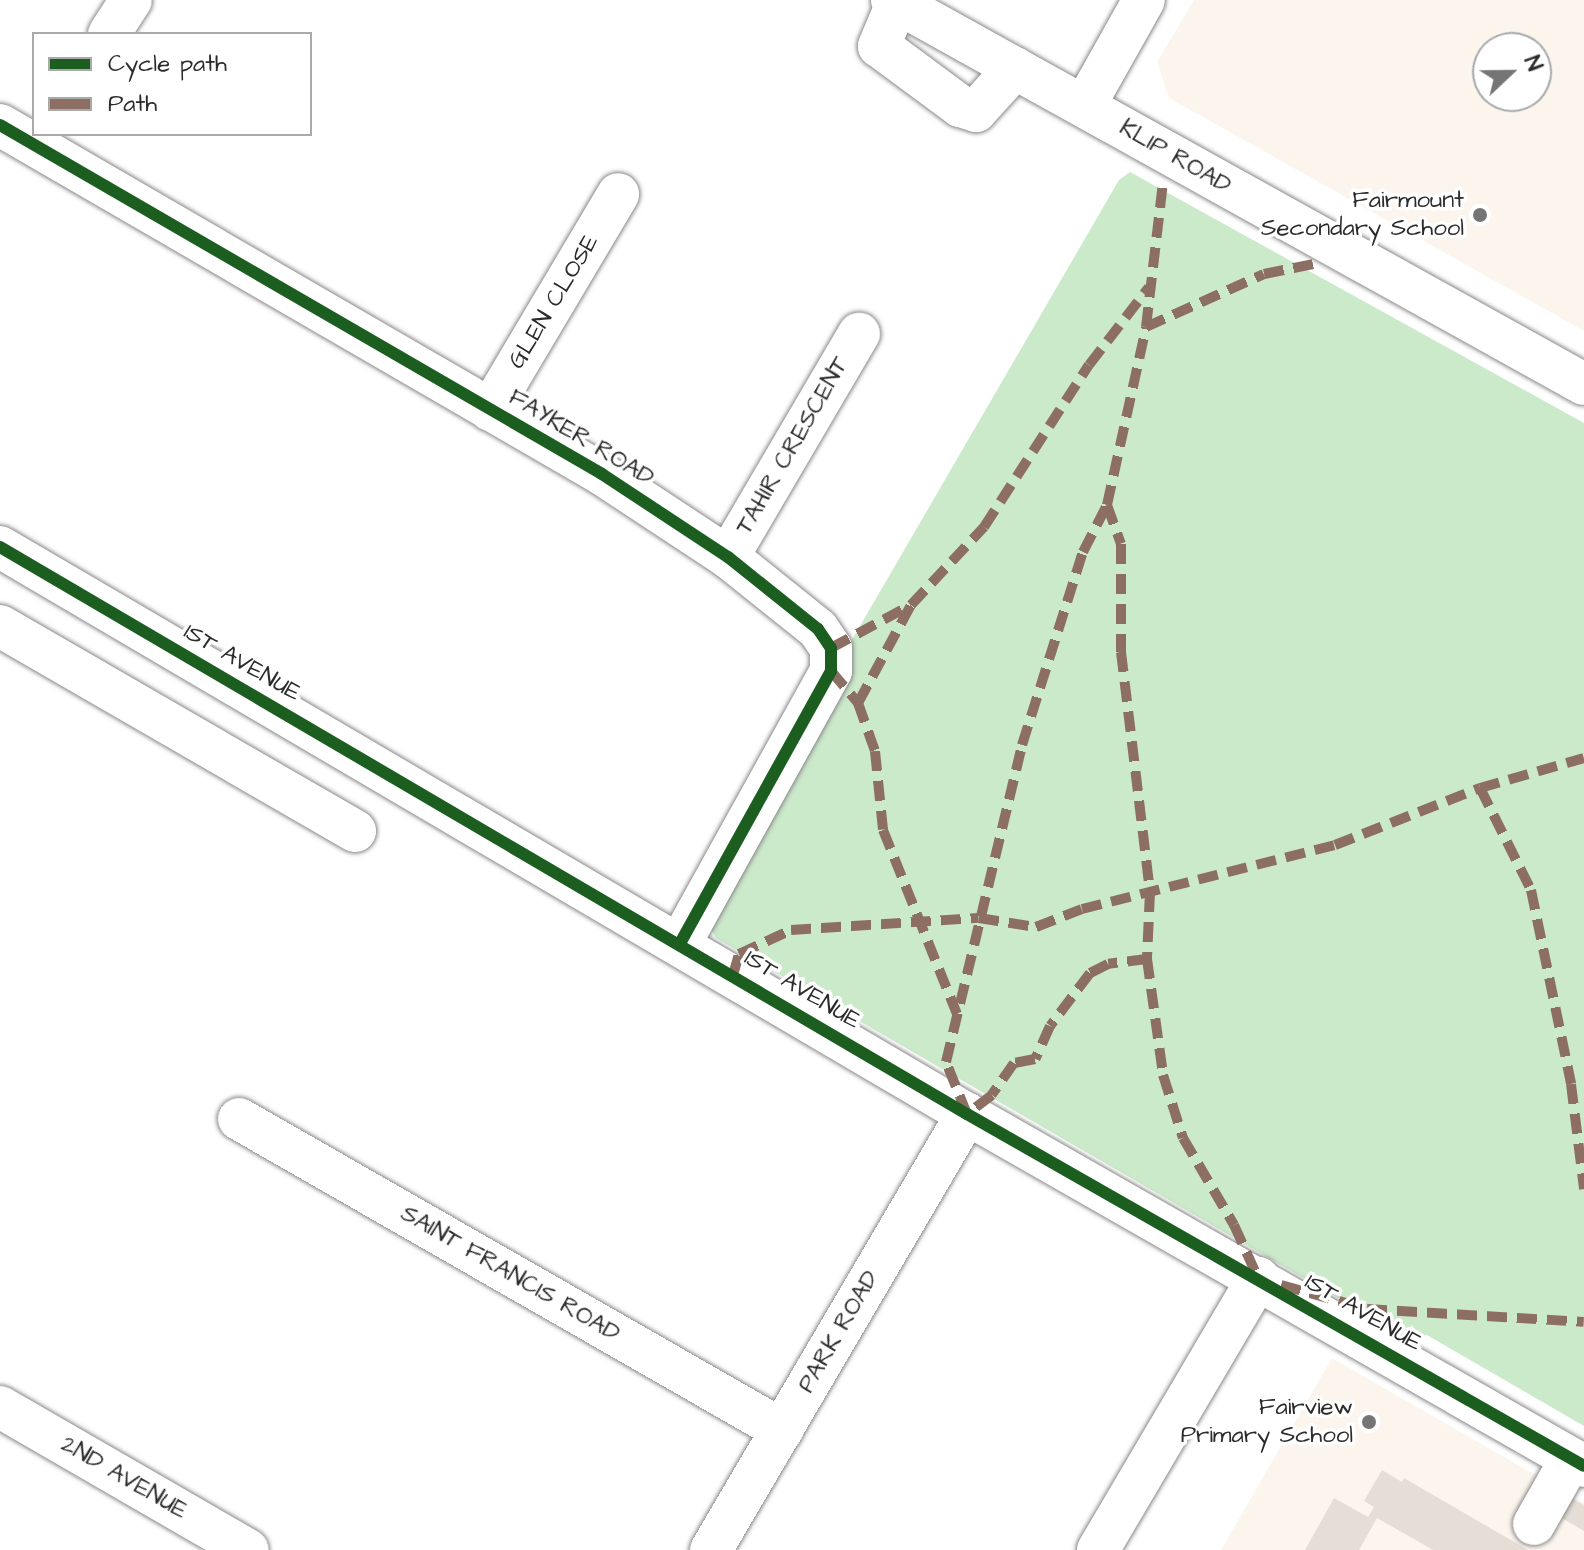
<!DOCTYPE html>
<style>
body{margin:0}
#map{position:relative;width:1584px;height:1550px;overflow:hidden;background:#fff;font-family:"Architects Daughter",sans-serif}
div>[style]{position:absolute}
.built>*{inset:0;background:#fcf5ee}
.green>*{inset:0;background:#cbeaca}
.building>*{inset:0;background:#e5ded6}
.roads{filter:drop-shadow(0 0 2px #8a8a8a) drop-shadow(0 0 2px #8a8a8a)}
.minor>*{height:42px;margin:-21px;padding:0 21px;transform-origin:21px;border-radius:21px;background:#fff}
.quiet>*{height:10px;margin-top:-5px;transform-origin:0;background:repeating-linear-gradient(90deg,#8d6e63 0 20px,transparent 0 30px)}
.cycleway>*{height:12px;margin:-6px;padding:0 6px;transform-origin:6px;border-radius:6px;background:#1b5e20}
.dots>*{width:22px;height:22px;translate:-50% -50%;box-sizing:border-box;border:4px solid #fff;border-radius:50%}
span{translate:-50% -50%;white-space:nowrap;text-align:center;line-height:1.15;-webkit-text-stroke:7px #fff;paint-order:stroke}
.street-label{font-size:24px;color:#2b2b2b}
.poi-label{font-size:24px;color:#2b2b2b}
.right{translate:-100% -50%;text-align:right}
.legend{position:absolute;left:32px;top:32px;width:280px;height:104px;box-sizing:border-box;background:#fff;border:2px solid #aaa;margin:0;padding:10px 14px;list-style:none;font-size:24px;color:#2b2b2b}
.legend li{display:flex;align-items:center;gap:16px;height:40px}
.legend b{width:40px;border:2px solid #aaa}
.north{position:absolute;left:1472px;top:32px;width:80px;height:80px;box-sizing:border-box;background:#fff;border:2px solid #aaa;border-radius:50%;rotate:68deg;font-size:22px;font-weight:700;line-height:32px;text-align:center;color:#2b2b2b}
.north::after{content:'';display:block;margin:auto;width:28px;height:36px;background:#757575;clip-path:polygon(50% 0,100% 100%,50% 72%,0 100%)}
</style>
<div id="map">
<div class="built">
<div style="clip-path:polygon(evenodd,1194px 0,1584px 0,1584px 331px,1169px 98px,1157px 62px,1194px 0,1488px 48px,1536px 48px,1536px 96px,1488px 96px,1488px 48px)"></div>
<div style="clip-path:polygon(1332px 1358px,1584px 1503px,1584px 1550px,1221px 1550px)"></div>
</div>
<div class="green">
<div style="clip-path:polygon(1130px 172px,1584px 423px,1584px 1426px,1427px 1335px,1409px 1339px,716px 938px,712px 931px,711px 923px,849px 645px,1119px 180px)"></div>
</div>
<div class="building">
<div style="clip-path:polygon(1382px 1470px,1402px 1482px,1404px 1478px,1528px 1550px,1433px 1550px,1377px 1518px,1359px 1550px,1305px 1550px,1334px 1498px,1368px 1517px,1374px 1507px,1364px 1501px)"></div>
<div style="clip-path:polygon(1571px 1498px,1584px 1505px,1584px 1531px,1560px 1517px)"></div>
</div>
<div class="roads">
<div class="minor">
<div style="left:892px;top:0;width:791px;rotate:29.03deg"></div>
<div style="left:897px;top:3px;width:47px;rotate:112.7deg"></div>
<div style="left:879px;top:46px;width:101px;rotate:36.5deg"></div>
<div style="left:960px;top:106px;width:17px;rotate:17deg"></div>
<div style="left:976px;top:111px;width:58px;rotate:-47.8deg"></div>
<div style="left:109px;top:34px;width:40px;rotate:-57.1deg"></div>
<div style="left:1085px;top:105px;width:120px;rotate:-60.7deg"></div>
<div style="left:0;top:125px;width:696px;rotate:30.1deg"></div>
<div style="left:602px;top:474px;width:151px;rotate:33.4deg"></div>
<div style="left:728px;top:557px;width:115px;rotate:38.7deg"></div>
<div style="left:818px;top:629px;width:23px;rotate:56deg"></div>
<div style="left:831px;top:648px;width:23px;rotate:90deg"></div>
<div style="left:831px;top:671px;width:311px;rotate:119deg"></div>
<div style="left:490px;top:410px;width:251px;rotate:-59.3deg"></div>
<div style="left:0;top:547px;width:1121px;rotate:30.39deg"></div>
<div style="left:967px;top:1114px;width:710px;rotate:29.7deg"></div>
<div style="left:728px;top:557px;width:259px;rotate:-59.6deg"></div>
<div style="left:0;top:626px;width:410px;rotate:30deg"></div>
<div style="left:239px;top:1119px;width:626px;rotate:29.8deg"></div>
<div style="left:0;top:1407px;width:286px;rotate:30deg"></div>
<div style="left:1534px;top:1524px;width:75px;rotate:-60.4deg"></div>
<div style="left:711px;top:1550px;width:506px;rotate:-59.58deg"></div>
<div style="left:1098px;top:1550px;width:316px;rotate:-59.5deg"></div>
</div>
</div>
<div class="quiet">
<div style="left:1146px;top:327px;width:129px;rotate:-24.2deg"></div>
<div style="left:1264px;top:274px;width:50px;rotate:-11.5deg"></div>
<div style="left:1107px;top:505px;width:41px;rotate:70.3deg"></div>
<div style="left:1121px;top:544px;width:108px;rotate:90deg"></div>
<div style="left:1121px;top:652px;width:242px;rotate:83.1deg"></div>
<div style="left:1150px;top:892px;width:67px;rotate:92.6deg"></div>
<div style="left:1147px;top:959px;width:117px;rotate:82.1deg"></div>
<div style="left:1163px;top:1075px;width:66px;rotate:72.4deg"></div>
<div style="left:1183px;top:1138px;width:101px;rotate:59.6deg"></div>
<div style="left:1234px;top:1225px;width:58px;rotate:65.6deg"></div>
<div style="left:831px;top:648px;width:91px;rotate:-28.3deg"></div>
<div style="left:911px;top:605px;width:107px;rotate:-46.9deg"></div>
<div style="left:984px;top:527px;width:193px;rotate:-57.1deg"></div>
<div style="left:1089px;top:365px;width:98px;rotate:-52.4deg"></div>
<div style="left:831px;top:671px;width:42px;rotate:49.8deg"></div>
<div style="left:858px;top:703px;width:51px;rotate:70.5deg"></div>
<div style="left:875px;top:751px;width:79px;rotate:84.2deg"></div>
<div style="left:883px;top:830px;width:198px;rotate:68.1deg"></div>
<div style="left:858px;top:703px;width:111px;rotate:-61.6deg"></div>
<div style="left:1480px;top:788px;width:114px;rotate:63.4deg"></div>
<div style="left:1531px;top:890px;width:198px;rotate:78.3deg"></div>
<div style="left:1571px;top:1084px;width:106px;rotate:82.9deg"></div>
<div style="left:1147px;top:959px;width:39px;rotate:173deg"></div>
<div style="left:1108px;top:964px;width:20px;rotate:153deg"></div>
<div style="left:1090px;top:973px;width:66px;rotate:127deg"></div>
<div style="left:1050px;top:1026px;width:36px;rotate:114deg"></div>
<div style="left:1035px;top:1059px;width:21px;rotate:169deg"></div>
<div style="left:1014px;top:1063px;width:39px;rotate:125deg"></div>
<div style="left:992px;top:1095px;width:31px;rotate:143deg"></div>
<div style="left:967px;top:1114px;width:56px;rotate:-112deg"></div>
<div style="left:946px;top:1062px;width:326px;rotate:-76.5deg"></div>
<div style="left:1022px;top:745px;width:202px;rotate:-72.5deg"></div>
<div style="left:1083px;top:552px;width:53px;rotate:-62.9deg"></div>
<div style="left:1107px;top:505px;width:182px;rotate:-77.6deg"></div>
<div style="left:1146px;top:327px;width:145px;rotate:-83.3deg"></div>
<div style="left:733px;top:975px;width:22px;rotate:-74deg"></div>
<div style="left:739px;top:954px;width:57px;rotate:-24.8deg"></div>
<div style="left:791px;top:930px;width:188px;rotate:-3.7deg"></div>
<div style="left:979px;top:918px;width:58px;rotate:9deg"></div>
<div style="left:1036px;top:927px;width:49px;rotate:-21.4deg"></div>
<div style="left:1082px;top:909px;width:261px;rotate:-14.2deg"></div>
<div style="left:1335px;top:845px;width:156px;rotate:-21.5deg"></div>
<div style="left:1480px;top:788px;width:108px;rotate:-16.1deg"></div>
<div style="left:1281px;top:1285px;width:89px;rotate:15.6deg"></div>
<div style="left:1367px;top:1309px;width:217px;rotate:3.4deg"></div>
</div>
<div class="cycleway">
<div style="left:0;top:125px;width:696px;rotate:30.1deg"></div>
<div style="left:602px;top:474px;width:151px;rotate:33.4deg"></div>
<div style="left:728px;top:557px;width:115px;rotate:38.7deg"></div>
<div style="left:818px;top:629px;width:23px;rotate:56deg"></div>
<div style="left:831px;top:648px;width:23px;rotate:90deg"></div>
<div style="left:831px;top:671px;width:311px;rotate:119deg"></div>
<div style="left:0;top:547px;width:1121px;rotate:30.39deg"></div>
<div style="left:967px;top:1114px;width:710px;rotate:29.7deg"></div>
</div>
<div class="dots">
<div style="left:1480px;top:215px;background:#757575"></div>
<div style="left:1369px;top:1422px;background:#757575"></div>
</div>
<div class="street-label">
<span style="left:1175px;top:157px;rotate:30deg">KLIP ROAD</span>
<span style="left:554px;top:302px;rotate:-59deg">GLEN CLOSE</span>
<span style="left:581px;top:438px;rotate:31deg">FAYKER ROAD</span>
<span style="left:793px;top:446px;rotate:-60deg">TAHIR CRESCENT</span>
<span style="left:242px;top:663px;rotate:30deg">1ST AVENUE</span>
<span style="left:802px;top:990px;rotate:31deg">1ST AVENUE</span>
<span style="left:510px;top:1274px;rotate:30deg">SAINT FRANCIS ROAD</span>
<span style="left:1363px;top:1313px;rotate:30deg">1ST AVENUE</span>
<span style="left:839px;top:1332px;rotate:-60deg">PARK ROAD</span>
<span style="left:124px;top:1478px;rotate:30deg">2ND AVENUE</span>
</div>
<div class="poi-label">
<span class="right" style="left:1464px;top:215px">Fairmount<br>Secondary School</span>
<span class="right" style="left:1353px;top:1422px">Fairview<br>Primary School</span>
</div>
<ul class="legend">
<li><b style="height:10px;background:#1b5e20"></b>Cycle path</li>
<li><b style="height:10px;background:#8d6e63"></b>Path</li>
</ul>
<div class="north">N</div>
</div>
